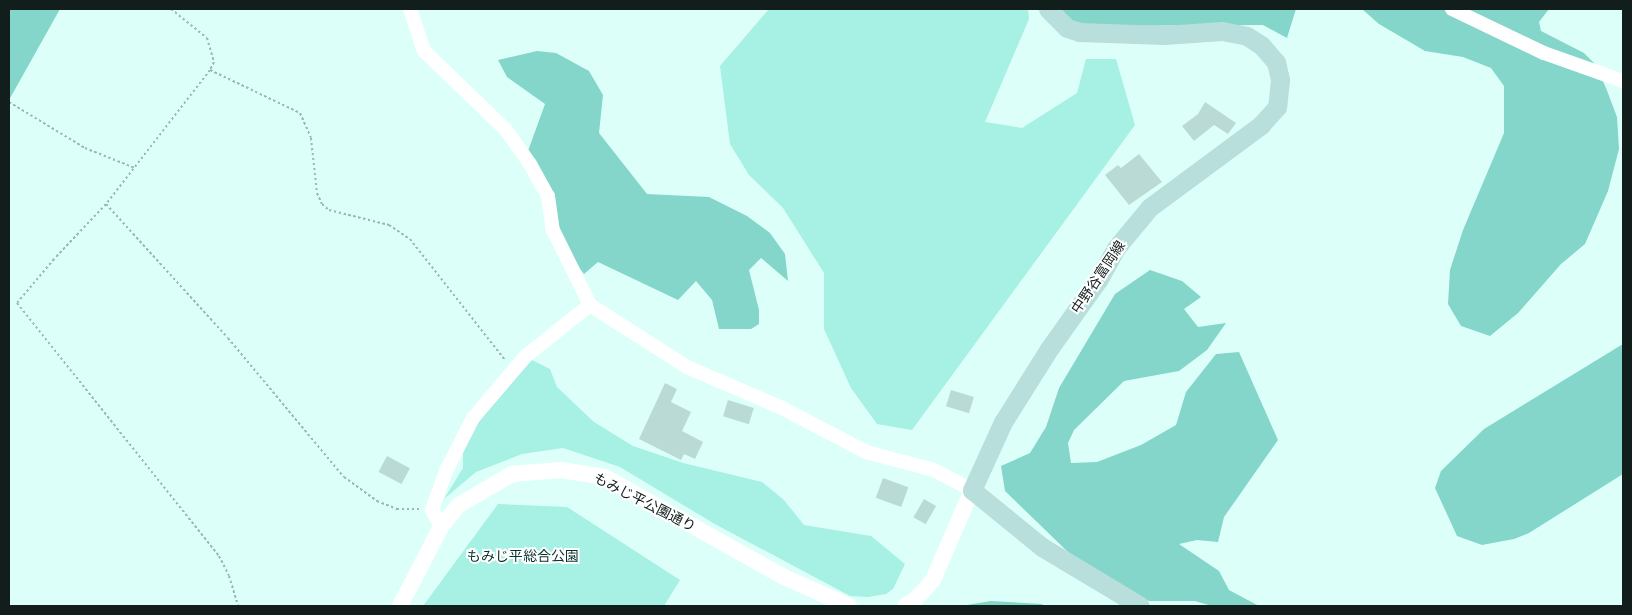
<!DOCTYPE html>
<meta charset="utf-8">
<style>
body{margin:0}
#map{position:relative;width:1632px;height:615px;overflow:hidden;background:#ddfff9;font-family:Quicksand,"Noto Sans JP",sans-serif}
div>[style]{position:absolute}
.green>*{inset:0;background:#a6f0e4}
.forest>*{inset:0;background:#83d6c9}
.building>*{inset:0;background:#badbd5;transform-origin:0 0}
.path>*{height:2px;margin-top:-1px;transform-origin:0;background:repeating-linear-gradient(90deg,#9cb7b3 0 2.5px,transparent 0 5px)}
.minor>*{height:14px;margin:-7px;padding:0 7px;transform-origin:7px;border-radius:7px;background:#fff}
.tertiary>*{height:16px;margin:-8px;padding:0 8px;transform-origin:8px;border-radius:8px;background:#fff}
.secondary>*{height:19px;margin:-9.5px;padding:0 9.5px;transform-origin:9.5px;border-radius:9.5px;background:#b8dfdb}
span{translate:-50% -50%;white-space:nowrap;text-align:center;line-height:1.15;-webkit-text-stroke:4px #fff;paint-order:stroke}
.street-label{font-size:14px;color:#121e1c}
.park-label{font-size:14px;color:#09322d}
.frame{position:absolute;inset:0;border:10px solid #121e1c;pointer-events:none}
</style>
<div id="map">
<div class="green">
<div style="clip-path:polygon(769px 9px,1028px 9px,1029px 19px,985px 122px,1022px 128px,1077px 93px,1086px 59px,1116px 59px,1135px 125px,912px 430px,877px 424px,851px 388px,824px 329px,824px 273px,783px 208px,749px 175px,730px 144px,720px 66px)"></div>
<div style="clip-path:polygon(528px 358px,550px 369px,557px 387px,594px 422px,633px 446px,683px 463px,762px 482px,784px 500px,804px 525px,871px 536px,905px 564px,893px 589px,886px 594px,868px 597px,850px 596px,713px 523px,620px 467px,563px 448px,522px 454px,476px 472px,444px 499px,463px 468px,463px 447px,467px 437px)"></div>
<div style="clip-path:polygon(498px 504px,567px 507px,680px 580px,664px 606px,423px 606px)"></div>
</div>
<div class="forest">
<div style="clip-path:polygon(9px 9px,60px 9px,9px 100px)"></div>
<div style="clip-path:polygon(1057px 9px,1296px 9px,1287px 38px,1263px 25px,1091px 26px,1066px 19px)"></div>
<div style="clip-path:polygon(1362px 9px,1549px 9px,1539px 22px,1541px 31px,1584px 53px,1595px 64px,1606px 88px,1617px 117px,1619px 149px,1608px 191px,1585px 244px,1561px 264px,1518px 313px,1490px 336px,1461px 326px,1448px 304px,1450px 270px,1463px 230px,1504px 133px,1504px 86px,1491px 68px,1463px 57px,1425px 51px,1379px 24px)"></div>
<div style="clip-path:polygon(537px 51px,556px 53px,589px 71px,603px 95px,599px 133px,647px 194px,709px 197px,747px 216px,770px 233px,785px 254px,788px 281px,761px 258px,749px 270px,759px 310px,759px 324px,751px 329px,719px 329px,712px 300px,696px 281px,678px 300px,598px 262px,584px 274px,570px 256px,528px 151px,545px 104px,507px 77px,498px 60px)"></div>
<div style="clip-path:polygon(1150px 270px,1182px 281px,1201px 297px,1184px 309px,1198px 327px,1226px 323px,1207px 350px,1179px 371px,1124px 381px,1074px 430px,1068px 443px,1071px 463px,1097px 462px,1141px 445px,1176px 425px,1186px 392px,1216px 354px,1239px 352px,1278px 440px,1224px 517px,1218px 542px,1197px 540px,1179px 544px,1219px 571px,1229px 590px,1259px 606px,1212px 606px,1195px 601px,1149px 601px,1138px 597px,1068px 552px,1005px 491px,1001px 466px,1030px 453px,1046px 427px,1059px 388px,1115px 294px)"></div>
<div style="clip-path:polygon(1623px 344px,1623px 474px,1529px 533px,1514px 539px,1482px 545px,1457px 536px,1435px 488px,1441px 471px,1484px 429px)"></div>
<div style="clip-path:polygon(991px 601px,1042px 604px,1044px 606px,967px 605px)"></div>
</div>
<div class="building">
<div style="clip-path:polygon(1205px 102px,1236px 123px,1228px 134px,1214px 125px,1194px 141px,1182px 126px,1198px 114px)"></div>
<div style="clip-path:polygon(1139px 154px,1162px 182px,1129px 205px,1105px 175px,1118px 165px,1121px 168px)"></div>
<div style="clip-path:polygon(665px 383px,677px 389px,671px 402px,691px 412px,682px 431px,703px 442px,695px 459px,684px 454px,681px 460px,639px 439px)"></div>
<div style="left:951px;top:390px;width:24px;height:17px;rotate:17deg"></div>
<div style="left:728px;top:400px;width:27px;height:17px;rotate:17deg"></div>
<div style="left:387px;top:456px;width:26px;height:18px;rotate:28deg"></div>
<div style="left:883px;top:478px;width:27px;height:21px;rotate:20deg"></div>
<div style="left:924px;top:499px;width:14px;height:21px;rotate:30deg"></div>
</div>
<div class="path">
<div style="left:171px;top:9px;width:46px;rotate:38.9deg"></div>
<div style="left:207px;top:38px;width:25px;rotate:74deg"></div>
<div style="left:214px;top:62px;width:9px;rotate:117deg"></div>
<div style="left:210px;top:70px;width:170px;rotate:127.8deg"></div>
<div style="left:106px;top:204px;width:76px;rotate:133.4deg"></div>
<div style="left:54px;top:259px;width:57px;rotate:130.1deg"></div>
<div style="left:17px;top:303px;width:324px;rotate:51.4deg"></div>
<div style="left:219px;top:556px;width:22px;rotate:63deg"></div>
<div style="left:229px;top:576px;width:31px;rotate:73deg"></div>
<div style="left:210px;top:70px;width:100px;rotate:25.5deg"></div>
<div style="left:300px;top:113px;width:27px;rotate:66deg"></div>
<div style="left:311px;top:138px;width:55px;rotate:83.8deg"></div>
<div style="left:317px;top:193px;width:12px;rotate:66deg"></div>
<div style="left:322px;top:204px;width:9px;rotate:41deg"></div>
<div style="left:329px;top:210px;width:62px;rotate:14deg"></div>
<div style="left:389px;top:225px;width:25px;rotate:34deg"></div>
<div style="left:410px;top:239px;width:154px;rotate:51.9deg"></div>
<div style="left:9px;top:102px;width:89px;rotate:31.2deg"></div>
<div style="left:85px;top:148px;width:54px;rotate:21.8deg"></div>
<div style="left:106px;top:204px;width:181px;rotate:47.7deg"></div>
<div style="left:228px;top:338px;width:181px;rotate:50.2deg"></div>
<div style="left:344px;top:477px;width:41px;rotate:36deg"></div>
<div style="left:377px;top:501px;width:22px;rotate:22deg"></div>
<div style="left:397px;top:509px;width:23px"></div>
</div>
<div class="minor">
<div style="left:410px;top:9px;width:44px;rotate:71.6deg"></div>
<div style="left:424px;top:51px;width:114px;rotate:43.9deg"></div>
<div style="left:506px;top:130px;width:42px;rotate:54.8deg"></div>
<div style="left:530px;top:164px;width:37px;rotate:61deg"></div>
<div style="left:548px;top:196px;width:34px;rotate:82deg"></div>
<div style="left:553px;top:230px;width:84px;rotate:63.7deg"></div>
<div style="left:590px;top:305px;width:115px;rotate:32.6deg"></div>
<div style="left:687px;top:367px;width:103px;rotate:23.3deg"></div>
<div style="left:782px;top:408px;width:95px;rotate:27.6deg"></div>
<div style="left:866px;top:452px;width:70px;rotate:14.8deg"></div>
<div style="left:934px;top:470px;width:43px;rotate:27.8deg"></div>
<div style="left:1452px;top:9px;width:102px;rotate:25.6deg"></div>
<div style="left:1544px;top:53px;width:84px;rotate:19.5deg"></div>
<div style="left:441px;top:527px;width:19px;rotate:-118deg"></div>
<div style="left:432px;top:510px;width:41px;rotate:-70.3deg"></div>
<div style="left:446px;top:471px;width:59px;rotate:-63deg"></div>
<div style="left:473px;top:418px;width:82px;rotate:-49.5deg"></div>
<div style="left:526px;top:356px;width:82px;rotate:-38.6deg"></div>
</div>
<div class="tertiary">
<div style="left:400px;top:606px;width:89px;rotate:-62.6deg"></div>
<div style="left:441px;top:527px;width:28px;rotate:-51deg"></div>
<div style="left:459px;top:505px;width:61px;rotate:-30.3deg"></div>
<div style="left:512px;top:474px;width:49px;rotate:-4.7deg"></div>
<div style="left:561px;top:470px;width:45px;rotate:9deg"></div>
<div style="left:605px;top:477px;width:205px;rotate:29.2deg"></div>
<div style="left:784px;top:577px;width:71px;rotate:24deg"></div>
<div style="left:905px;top:606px;width:12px;rotate:-31deg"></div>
<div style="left:915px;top:600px;width:27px;rotate:-48deg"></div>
<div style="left:933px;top:580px;width:98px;rotate:-66.6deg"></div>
</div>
<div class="secondary">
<div style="left:1048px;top:9px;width:27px;rotate:45deg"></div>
<div style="left:1067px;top:28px;width:13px;rotate:18deg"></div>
<div style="left:1079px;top:32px;width:85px;rotate:2deg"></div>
<div style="left:1164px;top:35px;width:58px;rotate:-3.9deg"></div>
<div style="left:1222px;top:31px;width:25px;rotate:11deg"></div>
<div style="left:1247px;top:36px;width:17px;rotate:33deg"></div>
<div style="left:1261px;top:45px;width:23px;rotate:49deg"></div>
<div style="left:1276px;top:62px;width:18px;rotate:77deg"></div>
<div style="left:1280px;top:80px;width:27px;rotate:96deg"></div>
<div style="left:1277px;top:107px;width:24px;rotate:132deg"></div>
<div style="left:1261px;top:125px;width:138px;rotate:143.5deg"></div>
<div style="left:1150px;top:207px;width:53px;rotate:129.7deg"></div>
<div style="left:1116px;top:248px;width:37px;rotate:119deg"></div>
<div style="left:1098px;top:280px;width:85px;rotate:125.4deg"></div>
<div style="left:1049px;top:349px;width:86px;rotate:122.2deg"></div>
<div style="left:1003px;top:422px;width:75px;rotate:114.5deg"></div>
<div style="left:972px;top:490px;width:90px;rotate:39.2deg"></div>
<div style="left:1042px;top:547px;width:114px;rotate:31deg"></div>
</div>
<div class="street-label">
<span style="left:1098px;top:277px;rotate:-56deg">中野谷富岡線</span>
<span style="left:645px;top:502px;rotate:27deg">もみじ平公園通り</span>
</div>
<div class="park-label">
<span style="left:523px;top:556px">もみじ平総合公園</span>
</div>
<div class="frame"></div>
</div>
